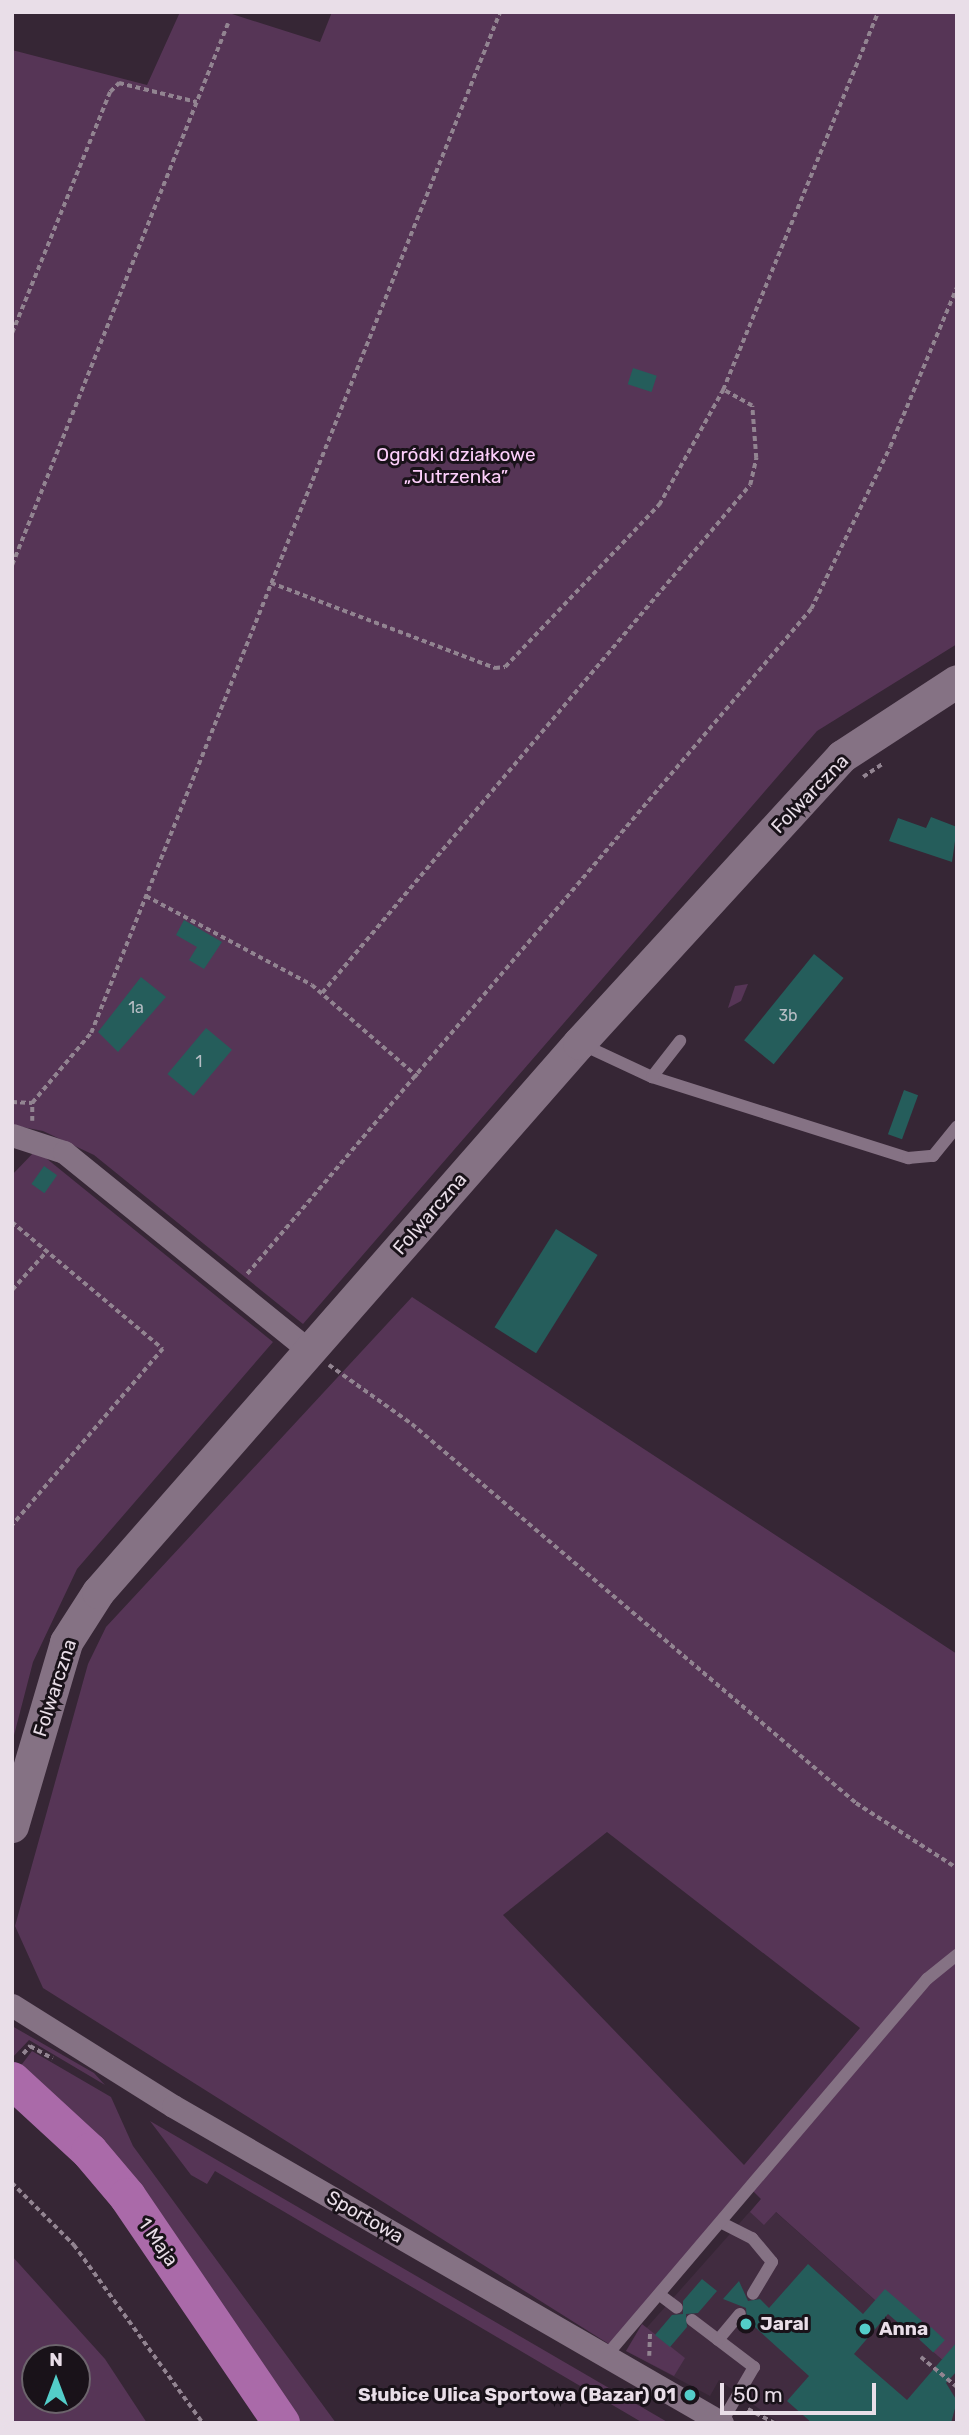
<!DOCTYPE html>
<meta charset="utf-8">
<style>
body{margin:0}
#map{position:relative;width:969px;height:2435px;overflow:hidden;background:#362635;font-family:Rubik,sans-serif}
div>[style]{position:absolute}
.built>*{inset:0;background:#412c40}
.green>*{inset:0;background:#563556}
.building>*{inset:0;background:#255d5b;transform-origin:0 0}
.path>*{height:3.5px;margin-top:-1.75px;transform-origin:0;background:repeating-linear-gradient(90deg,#928491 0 5px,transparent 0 8.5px)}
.lane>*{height:12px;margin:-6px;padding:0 6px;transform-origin:6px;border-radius:6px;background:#857284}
.street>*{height:23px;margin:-11.5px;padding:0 11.5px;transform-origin:11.5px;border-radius:11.5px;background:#857284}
.secondary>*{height:33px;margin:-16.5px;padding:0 16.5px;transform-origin:16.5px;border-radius:16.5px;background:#857284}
.primary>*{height:37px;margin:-18.5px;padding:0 18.5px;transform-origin:18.5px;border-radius:18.5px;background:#aa6aa9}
.dots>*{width:19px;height:19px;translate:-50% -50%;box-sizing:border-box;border:4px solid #191219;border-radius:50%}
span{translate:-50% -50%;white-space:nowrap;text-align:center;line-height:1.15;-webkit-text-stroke:6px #191219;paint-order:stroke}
.number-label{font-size:16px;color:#b8bec5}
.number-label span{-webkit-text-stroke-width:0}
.park-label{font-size:19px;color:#fdcffb}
.street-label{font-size:19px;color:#e9dee8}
.poi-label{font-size:19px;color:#e9dee8;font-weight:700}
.left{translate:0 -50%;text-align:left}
.right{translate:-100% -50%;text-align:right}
.frame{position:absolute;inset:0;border:14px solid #e9dee8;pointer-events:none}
.north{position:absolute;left:21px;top:2344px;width:70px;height:70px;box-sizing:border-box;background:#191219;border:2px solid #6c646c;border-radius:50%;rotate:0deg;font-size:19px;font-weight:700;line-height:28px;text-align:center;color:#e9dee8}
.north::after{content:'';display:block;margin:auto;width:24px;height:32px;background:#53cdc9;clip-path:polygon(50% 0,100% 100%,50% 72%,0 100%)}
.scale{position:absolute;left:720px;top:2383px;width:156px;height:32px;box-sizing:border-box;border:4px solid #e9dee8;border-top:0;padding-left:9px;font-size:21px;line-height:24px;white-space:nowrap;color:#e9dee8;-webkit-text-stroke:5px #191219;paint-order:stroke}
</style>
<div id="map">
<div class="built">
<div style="clip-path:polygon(761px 2199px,957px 2373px,957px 2423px,779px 2423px,719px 2380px,710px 2396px,626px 2351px)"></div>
</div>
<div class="green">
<div style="clip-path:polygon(180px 12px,232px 14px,320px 42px,332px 12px,957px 12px,957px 644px,817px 731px,303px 1324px,94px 1155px,43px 1131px,12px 1125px,12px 50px,147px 85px)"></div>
<div style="clip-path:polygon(748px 984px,741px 1001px,728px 1008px,735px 986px)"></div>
<div style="clip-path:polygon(36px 1150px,273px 1342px,77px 1569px,33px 1662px,12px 1743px,12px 1175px)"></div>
<div style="clip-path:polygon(evenodd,412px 1297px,957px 1654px,957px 2373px,776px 2212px,764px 2225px,750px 2212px,761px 2199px,746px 2184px,612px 2346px,43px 1988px,15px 1926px,88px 1664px,106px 1627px,412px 1297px,607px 1832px,860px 2028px,744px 2165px,503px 1915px,607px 1832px)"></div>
<div style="clip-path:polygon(12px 2026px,94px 2073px,105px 2085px,29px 2040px,12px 2058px)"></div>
<div style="clip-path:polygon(32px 2051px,111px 2097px,133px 2146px,336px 2423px,293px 2423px,19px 2068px)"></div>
<div style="clip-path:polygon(150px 2121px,669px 2423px,643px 2423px,215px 2171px,207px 2184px,191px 2175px)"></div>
<div style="clip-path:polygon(evenodd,12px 2256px,105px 2359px,147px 2423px,12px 2423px,12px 2256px,77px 2358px,77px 2400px,35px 2400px,35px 2358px,77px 2358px)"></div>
<div style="clip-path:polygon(642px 2324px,685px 2358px,674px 2376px,626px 2351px)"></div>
</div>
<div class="building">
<div style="left:633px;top:368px;width:25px;height:17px;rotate:18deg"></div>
<div style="clip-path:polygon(931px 817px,957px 827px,952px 862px,889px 841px,898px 818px,926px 828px)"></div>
<div style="clip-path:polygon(184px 920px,222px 942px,204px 969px,189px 960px,197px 947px,176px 935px)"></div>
<div style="left:814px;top:954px;width:38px;height:111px;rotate:39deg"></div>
<div style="clip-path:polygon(141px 977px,166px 997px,118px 1052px,98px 1032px)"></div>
<div style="left:206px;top:1028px;width:34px;height:60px;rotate:40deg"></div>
<div style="left:904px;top:1090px;width:15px;height:47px;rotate:20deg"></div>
<div style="left:44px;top:1166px;width:16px;height:22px;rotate:35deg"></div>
<div style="left:556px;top:1229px;width:49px;height:116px;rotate:32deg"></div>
<div style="clip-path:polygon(808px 2264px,863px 2314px,885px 2289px,922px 2321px,911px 2334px,888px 2314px,854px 2354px,907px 2400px,957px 2342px,957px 2371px,946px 2383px,957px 2401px,951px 2423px,812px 2423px,787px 2401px,809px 2376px,747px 2320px,746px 2308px,723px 2299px,739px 2281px,748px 2301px,760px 2299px,769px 2308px)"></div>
<div style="clip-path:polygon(702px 2279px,717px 2291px,698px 2313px,686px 2314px,687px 2327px,670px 2347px,655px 2335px,672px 2315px,683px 2314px,683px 2301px)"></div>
<div style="left:931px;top:2327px;width:19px;height:17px;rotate:43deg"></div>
</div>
<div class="path">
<div style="left:12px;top:333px;width:260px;rotate:-67.9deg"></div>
<div style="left:110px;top:92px;width:13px;rotate:-45deg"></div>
<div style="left:119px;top:83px;width:80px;rotate:13.7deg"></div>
<div style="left:12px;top:565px;width:583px;rotate:-68.27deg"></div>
<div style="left:271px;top:583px;width:240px;rotate:20.8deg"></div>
<div style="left:495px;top:668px;width:10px;rotate:-6deg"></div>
<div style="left:505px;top:667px;width:224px;rotate:-46.5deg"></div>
<div style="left:659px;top:505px;width:132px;rotate:-60.9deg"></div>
<div style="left:723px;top:390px;width:409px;rotate:-67.7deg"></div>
<div style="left:863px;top:777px;width:23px;rotate:-34deg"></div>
<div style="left:146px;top:896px;width:188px;rotate:28.2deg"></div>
<div style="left:312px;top:985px;width:140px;rotate:41deg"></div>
<div style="left:322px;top:993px;width:664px;rotate:-49.89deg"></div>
<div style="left:750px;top:485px;width:28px;rotate:-77deg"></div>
<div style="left:756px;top:458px;width:52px;rotate:-94.4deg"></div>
<div style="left:752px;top:406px;width:33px;rotate:-151deg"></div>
<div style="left:12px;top:1102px;width:20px;rotate:3deg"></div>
<div style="left:32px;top:1121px;width:18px;rotate:-90deg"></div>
<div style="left:32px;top:1103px;width:92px;rotate:-49.9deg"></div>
<div style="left:91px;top:1033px;width:1100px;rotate:-68.17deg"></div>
<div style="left:12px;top:1222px;width:197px;rotate:40.1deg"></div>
<div style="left:163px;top:1349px;width:233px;rotate:130.5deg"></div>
<div style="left:247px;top:1274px;width:872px;rotate:-49.7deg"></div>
<div style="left:811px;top:609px;width:180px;rotate:-64deg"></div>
<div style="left:890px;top:447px;width:173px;rotate:-67.3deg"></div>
<div style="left:12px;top:1290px;width:52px;rotate:-48.1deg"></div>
<div style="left:329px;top:1365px;width:102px;rotate:35.4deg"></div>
<div style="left:412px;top:1424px;width:584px;rotate:40.48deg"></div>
<div style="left:856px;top:1803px;width:120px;rotate:32.8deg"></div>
<div style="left:23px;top:2054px;width:11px;rotate:-49deg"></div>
<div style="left:30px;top:2046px;width:26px;rotate:29deg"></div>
<div style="left:12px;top:2183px;width:88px;rotate:45deg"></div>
<div style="left:74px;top:2245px;width:220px;rotate:54.1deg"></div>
<div style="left:649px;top:2356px;width:24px;rotate:-88deg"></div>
<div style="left:921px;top:2357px;width:47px;rotate:39.8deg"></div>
<div style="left:748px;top:2409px;width:30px;rotate:28deg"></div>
</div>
<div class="lane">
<div style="left:579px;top:1043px;width:81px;rotate:25deg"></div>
<div style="left:652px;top:1077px;width:269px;rotate:17.6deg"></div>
<div style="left:908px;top:1158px;width:25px;rotate:-5deg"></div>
<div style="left:933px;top:1156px;width:38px;rotate:-51deg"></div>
<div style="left:652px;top:1077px;width:46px;rotate:-52.1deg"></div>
<div style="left:722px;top:2223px;width:34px;rotate:27deg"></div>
<div style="left:752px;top:2238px;width:31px;rotate:50deg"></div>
<div style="left:772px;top:2262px;width:37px;rotate:121deg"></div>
<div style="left:660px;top:2295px;width:21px;rotate:37deg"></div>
<div style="left:692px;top:2320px;width:78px;rotate:37.2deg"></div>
<div style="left:754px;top:2367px;width:64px;rotate:120.2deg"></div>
<div style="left:718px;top:2340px;width:34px;rotate:-50deg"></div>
<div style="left:606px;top:2356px;width:495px;rotate:-49.6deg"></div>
<div style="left:927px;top:1979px;width:38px;rotate:-39deg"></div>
</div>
<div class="street">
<div style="left:12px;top:1135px;width:55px;rotate:18.1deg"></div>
<div style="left:64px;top:1152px;width:318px;rotate:39deg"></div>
<div style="left:12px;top:2005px;width:190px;rotate:32.1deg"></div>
<div style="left:173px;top:2106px;width:634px;rotate:30deg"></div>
</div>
<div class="secondary">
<div style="left:12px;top:1826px;width:192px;rotate:-73.6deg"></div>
<div style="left:66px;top:1642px;width:59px;rotate:-57.4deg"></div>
<div style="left:98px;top:1592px;width:730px;rotate:-48.78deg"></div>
<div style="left:579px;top:1043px;width:389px;rotate:-47.5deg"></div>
<div style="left:842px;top:756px;width:137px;rotate:-33.1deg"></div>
</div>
<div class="primary">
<div style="left:12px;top:2080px;width:105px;rotate:42.7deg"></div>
<div style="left:89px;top:2151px;width:59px;rotate:49.8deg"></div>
<div style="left:127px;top:2196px;width:274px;rotate:55.8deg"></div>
</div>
<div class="dots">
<div style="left:746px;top:2324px;background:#53cdc9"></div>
<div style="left:865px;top:2329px;background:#53cdc9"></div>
<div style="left:690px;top:2395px;background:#53cdc9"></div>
</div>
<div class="number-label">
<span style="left:136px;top:1008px">1a</span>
<span style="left:788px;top:1016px">3b</span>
<span style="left:199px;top:1062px">1</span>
</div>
<div class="park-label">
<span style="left:456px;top:466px">Ogródki działkowe<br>„Jutrzenka”</span>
</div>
<div class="street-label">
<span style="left:810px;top:794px;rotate:-46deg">Folwarczna</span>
<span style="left:430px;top:1214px;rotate:-49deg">Folwarczna</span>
<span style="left:55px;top:1688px;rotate:-72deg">Folwarczna</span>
<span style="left:365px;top:2217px;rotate:30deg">Sportowa</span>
<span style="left:158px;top:2242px;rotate:55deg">1 Maja</span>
</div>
<div class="poi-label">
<span class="left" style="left:760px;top:2324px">Jaral</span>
<span class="left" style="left:879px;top:2329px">Anna</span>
<span class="right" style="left:676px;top:2395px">Słubice Ulica Sportowa (Bazar) 01</span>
</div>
<div class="frame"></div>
<div class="north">N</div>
<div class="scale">50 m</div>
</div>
